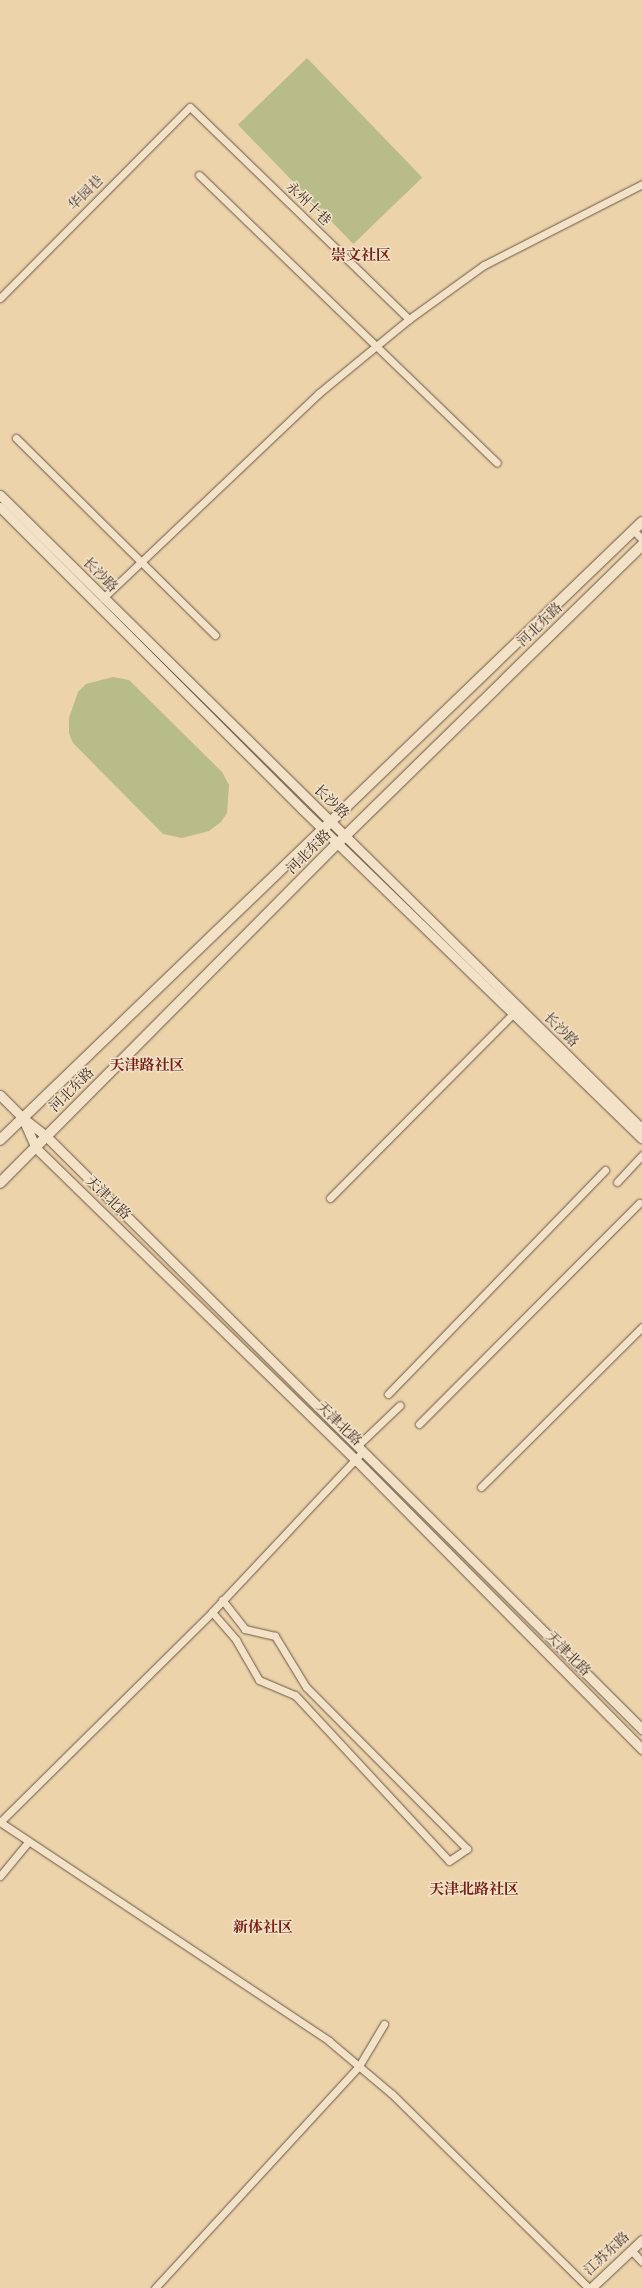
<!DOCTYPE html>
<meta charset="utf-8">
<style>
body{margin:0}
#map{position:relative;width:642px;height:2288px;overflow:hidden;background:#edd3aa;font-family:"IM FELL DW Pica","Noto Serif SC",serif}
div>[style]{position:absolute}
.green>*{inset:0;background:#b8bc88;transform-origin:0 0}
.roads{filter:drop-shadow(0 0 1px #6a5748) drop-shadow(0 0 1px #6a5748)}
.minor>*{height:7px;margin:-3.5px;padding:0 3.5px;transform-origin:3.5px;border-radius:3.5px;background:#f3e2c8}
.tertiary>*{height:9px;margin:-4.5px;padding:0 4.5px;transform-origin:4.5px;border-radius:4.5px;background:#f3e2c8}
.secondary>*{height:10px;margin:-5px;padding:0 5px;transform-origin:5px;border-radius:5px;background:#f3e2c8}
span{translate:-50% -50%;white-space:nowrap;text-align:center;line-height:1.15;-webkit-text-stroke:3px #f3e2c8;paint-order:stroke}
.street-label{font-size:14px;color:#3f2e27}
.neighbourhood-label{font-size:15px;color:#7a1f14;font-weight:700}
</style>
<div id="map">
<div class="green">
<div style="left:307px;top:58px;width:166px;height:96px;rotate:46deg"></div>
<div style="clip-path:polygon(113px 677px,129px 680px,222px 772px,229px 785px,227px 813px,221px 822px,209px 831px,182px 838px,163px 834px,73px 743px,69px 733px,69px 718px,78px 692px,86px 684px)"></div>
</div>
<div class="roads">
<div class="minor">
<div style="left:199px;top:175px;width:414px;rotate:44deg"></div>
<div style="left:0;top:298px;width:269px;rotate:-45.2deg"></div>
<div style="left:190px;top:107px;width:305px;rotate:44.1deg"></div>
<div style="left:16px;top:438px;width:280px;rotate:44.7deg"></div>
<div style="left:633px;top:530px;width:13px;rotate:45deg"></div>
<div style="left:103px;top:598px;width:298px;rotate:-43.5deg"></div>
<div style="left:319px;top:393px;width:117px;rotate:-39.4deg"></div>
<div style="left:409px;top:319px;width:92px;rotate:-35.8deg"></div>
<div style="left:484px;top:265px;width:178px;rotate:-27.1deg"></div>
<div style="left:617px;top:1182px;width:37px;rotate:-47deg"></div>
<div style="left:330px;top:1198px;width:260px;rotate:-45.2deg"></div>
<div style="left:388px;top:1394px;width:312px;rotate:-45.9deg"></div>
<div style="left:419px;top:1424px;width:312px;rotate:-45.1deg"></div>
<div style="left:357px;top:1446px;width:59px;rotate:-43.6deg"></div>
<div style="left:481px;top:1487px;width:227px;rotate:-44.8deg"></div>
<div style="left:212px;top:1612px;width:37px;rotate:49deg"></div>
<div style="left:236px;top:1640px;width:46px;rotate:60.1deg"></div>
<div style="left:259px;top:1680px;width:39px;rotate:23deg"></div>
<div style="left:295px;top:1695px;width:226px;rotate:47.1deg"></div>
<div style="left:449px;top:1861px;width:22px;rotate:-34deg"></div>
<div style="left:467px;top:1849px;width:228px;rotate:-134.8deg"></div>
<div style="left:306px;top:1687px;width:60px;rotate:-121.3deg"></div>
<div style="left:275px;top:1636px;width:31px;rotate:-167deg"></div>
<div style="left:245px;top:1629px;width:37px;rotate:-128deg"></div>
<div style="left:0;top:1822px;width:395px;rotate:33.6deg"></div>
<div style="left:329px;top:2041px;width:82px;rotate:40.1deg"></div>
<div style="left:392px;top:2094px;width:276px;rotate:44.6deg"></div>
<div style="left:0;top:1822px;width:298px;rotate:-44.7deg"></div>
<div style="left:212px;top:1612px;width:221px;rotate:-46.8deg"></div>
<div style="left:0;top:1876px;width:45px;rotate:-50.4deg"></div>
<div style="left:631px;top:2250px;width:16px;rotate:47deg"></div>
<div style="left:155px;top:2288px;width:301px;rotate:-47.4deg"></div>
<div style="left:359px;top:2066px;width:49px;rotate:-59.2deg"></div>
</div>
<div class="tertiary">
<div style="left:0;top:495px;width:902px;rotate:44.64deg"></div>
<div style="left:0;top:507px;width:427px;rotate:45deg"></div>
<div style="left:302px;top:809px;width:473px;rotate:44.1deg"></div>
<div style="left:0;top:1095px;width:33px;rotate:45deg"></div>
<div style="left:23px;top:1118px;width:29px;rotate:38deg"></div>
<div style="left:46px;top:1136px;width:841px;rotate:44.86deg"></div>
<div style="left:23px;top:1119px;width:32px;rotate:66deg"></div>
<div style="left:36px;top:1148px;width:447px;rotate:44.3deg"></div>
<div style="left:356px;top:1460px;width:407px;rotate:45.3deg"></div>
<div style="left:591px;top:2288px;width:70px;rotate:-43.3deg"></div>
</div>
<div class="secondary">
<div style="left:0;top:1140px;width:891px;rotate:-43.91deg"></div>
<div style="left:0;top:1183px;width:479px;rotate:-45.2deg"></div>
<div style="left:338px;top:843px;width:426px;rotate:-44.4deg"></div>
</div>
</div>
<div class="street-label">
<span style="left:86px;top:193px;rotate:-45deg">华园巷</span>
<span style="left:308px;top:204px;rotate:44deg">永州十巷</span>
<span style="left:100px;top:575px;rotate:45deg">长沙路</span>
<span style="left:540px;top:625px;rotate:-44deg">河北东路</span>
<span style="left:331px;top:802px;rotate:43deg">长沙路</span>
<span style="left:309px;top:852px;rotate:-45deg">河北东路</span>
<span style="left:561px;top:1030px;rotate:45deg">长沙路</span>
<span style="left:72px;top:1090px;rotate:-45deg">河北东路</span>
<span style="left:108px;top:1198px;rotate:44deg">天津北路</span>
<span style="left:339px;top:1424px;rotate:44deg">天津北路</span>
<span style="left:568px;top:1654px;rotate:45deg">天津北路</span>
<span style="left:607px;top:2254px;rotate:-43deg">江苏东路</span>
</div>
<div class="neighbourhood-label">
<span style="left:361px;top:256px">崇文社区</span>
<span style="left:147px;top:1066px">天津路社区</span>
<span style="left:474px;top:1890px">天津北路社区</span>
<span style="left:263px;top:1928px">新体社区</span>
</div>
</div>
